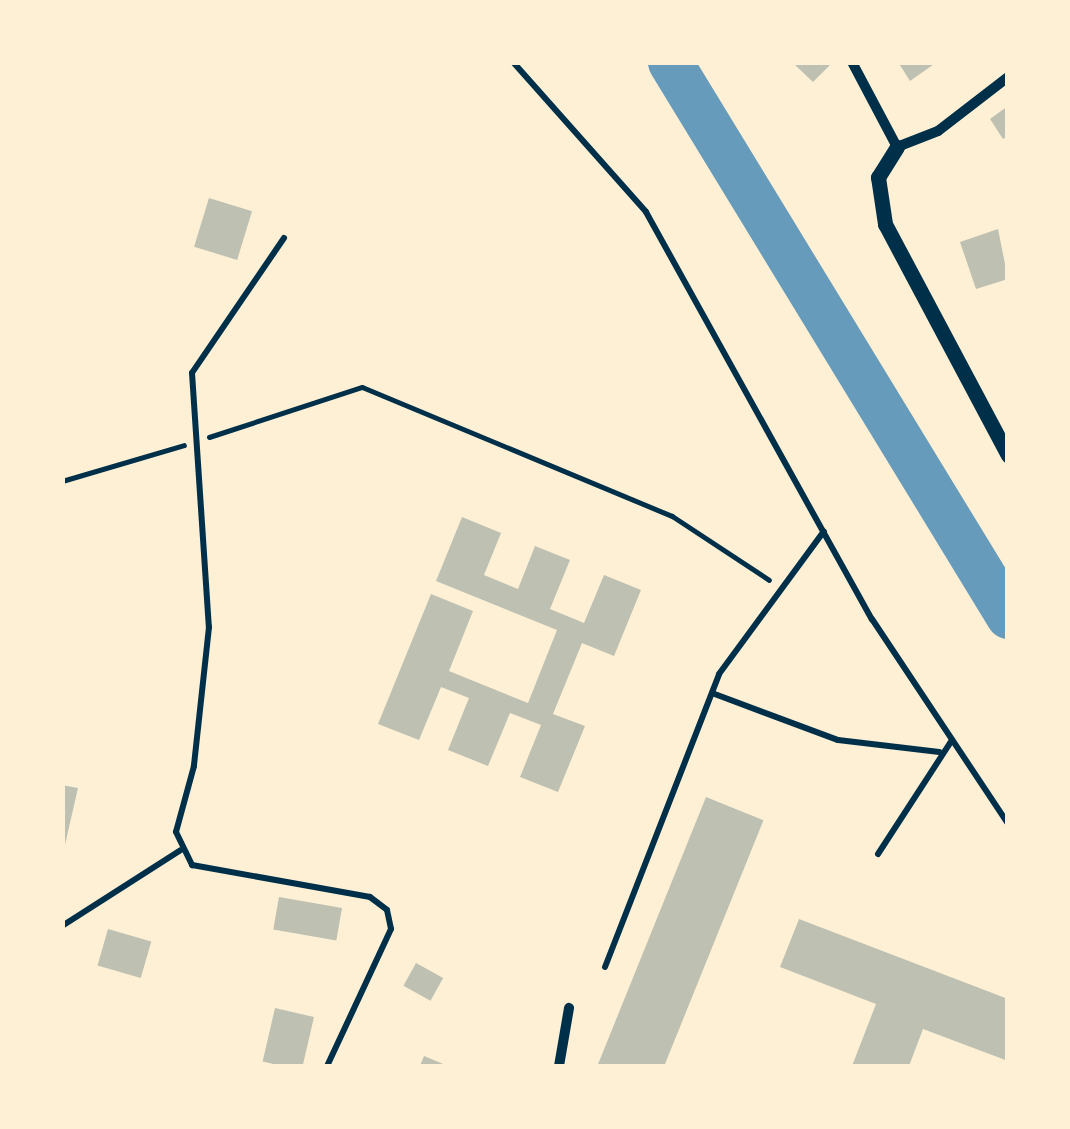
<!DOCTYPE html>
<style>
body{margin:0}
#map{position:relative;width:1070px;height:1129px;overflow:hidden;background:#fdf0d5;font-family:Mulish,sans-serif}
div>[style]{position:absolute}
.river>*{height:45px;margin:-22.5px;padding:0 22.5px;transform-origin:22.5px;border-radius:22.5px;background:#669bbc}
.building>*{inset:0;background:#bec0b2;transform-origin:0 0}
.path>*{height:5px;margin:-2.5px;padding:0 2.5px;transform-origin:2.5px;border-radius:2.5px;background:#003049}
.service>*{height:6px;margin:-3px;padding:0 3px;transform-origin:3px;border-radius:3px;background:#003049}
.minor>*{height:10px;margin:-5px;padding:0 5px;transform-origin:5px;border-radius:5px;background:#003049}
.tertiary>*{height:15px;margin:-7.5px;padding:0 7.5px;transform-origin:7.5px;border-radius:7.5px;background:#003049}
span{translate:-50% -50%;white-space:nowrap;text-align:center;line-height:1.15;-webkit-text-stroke:10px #fdf0d5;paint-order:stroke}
.frame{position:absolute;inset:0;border:65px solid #fdf0d5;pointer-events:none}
</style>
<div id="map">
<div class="river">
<div style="left:670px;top:62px;width:649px;rotate:58.61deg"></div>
</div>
<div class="building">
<div style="clip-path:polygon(833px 62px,813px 82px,795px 65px,798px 62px)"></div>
<div style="clip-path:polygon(898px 62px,937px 62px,910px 81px)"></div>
<div style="clip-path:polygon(1008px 106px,1008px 136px,1003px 139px,990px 119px)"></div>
<div style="left:209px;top:198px;width:45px;height:51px;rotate:17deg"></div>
<div style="clip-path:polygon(998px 229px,1008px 279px,976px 289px,960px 242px)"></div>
<div style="clip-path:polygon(462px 517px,501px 533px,484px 575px,518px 589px,535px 546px,570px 560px,550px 609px,584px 623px,604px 575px,641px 590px,614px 656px,582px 643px,553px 714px,585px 726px,558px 792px,520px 777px,541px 725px,510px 713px,488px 766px,448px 750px,469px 698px,441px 687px,419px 740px,378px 724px,431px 594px,473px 611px,449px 671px,528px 703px,557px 630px,436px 581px)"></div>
<div style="clip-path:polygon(62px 785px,78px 788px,64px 849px,62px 849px)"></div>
<div style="left:706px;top:797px;width:62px;height:288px;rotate:22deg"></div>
<div style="left:279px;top:897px;width:64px;height:33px;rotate:10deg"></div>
<div style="clip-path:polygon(799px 919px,1008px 999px,1008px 1061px,923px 1029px,909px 1066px,852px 1066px,876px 1004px,780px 967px)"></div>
<div style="left:108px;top:929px;width:45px;height:38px;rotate:16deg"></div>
<div style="left:416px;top:963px;width:31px;height:26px;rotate:29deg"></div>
<div style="left:275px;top:1008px;width:40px;height:55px;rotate:13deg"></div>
<div style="clip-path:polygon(424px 1056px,448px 1066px,420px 1066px)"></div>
</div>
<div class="path">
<div style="left:209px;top:437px;width:161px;rotate:-18.1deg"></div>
<div style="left:362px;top:387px;width:336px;rotate:22.6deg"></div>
<div style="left:672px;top:516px;width:116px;rotate:33.4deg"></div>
<div style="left:62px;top:481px;width:127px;rotate:-16.4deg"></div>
</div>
<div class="service">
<div style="left:513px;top:62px;width:200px;rotate:48.4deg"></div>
<div style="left:646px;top:212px;width:466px;rotate:61deg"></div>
<div style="left:872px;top:619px;width:246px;rotate:56.4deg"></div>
<div style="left:284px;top:238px;width:163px;rotate:124.3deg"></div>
<div style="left:192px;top:373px;width:255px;rotate:86.2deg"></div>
<div style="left:209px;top:627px;width:140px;rotate:96.2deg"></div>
<div style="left:194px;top:766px;width:68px;rotate:105.3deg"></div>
<div style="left:176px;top:832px;width:37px;rotate:64deg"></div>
<div style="left:192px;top:865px;width:181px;rotate:10.2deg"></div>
<div style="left:370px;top:897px;width:21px;rotate:37deg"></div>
<div style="left:387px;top:910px;width:19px;rotate:78deg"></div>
<div style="left:391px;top:929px;width:151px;rotate:115deg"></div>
<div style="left:712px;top:693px;width:134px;rotate:20.5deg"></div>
<div style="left:838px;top:740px;width:102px;rotate:6.8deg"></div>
<div style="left:878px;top:854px;width:136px;rotate:-57deg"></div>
<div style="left:62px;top:926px;width:141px;rotate:-32.6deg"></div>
<div style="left:605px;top:967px;width:314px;rotate:-68.7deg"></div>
<div style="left:719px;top:674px;width:177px;rotate:-53.7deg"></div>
</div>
<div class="minor">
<div style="left:852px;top:62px;width:96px;rotate:62.1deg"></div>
<div style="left:897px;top:147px;width:44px;rotate:-21.3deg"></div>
<div style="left:938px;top:131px;width:88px;rotate:-37.6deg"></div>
<div style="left:559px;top:1066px;width:59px;rotate:-80.2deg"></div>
</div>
<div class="tertiary">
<div style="left:897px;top:147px;width:36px;rotate:122deg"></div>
<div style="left:878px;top:177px;width:48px;rotate:81.5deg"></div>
<div style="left:885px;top:224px;width:262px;rotate:62deg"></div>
</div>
<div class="frame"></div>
</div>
